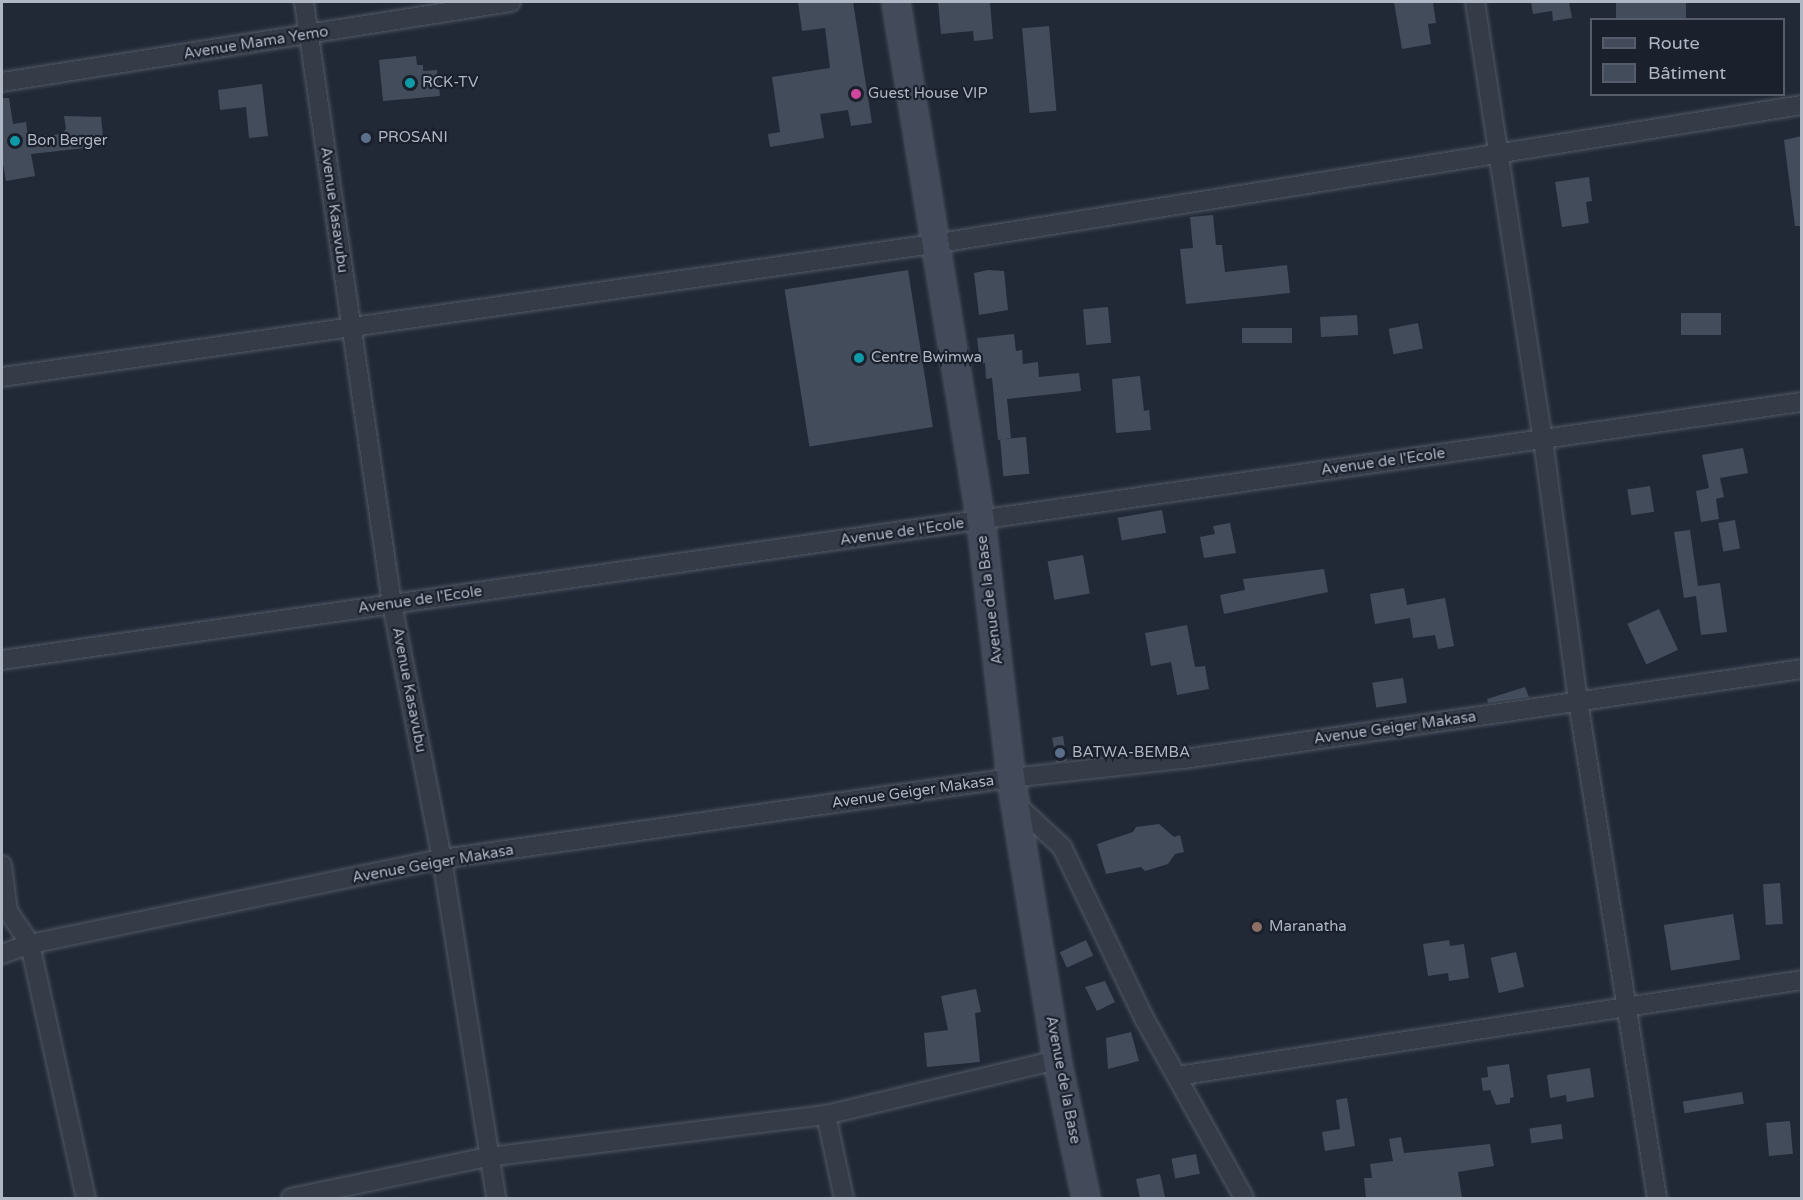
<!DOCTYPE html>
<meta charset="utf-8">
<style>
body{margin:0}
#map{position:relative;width:1803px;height:1200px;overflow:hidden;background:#212937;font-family:"Varela Round",sans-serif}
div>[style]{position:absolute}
.building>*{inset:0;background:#424c5b;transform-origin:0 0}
.roads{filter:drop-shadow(0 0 2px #525965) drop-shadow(0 0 2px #525965)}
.street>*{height:18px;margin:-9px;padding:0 9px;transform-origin:9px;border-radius:9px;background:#353b47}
.secondary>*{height:26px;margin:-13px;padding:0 13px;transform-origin:13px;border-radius:13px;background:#434a5a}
.dots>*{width:16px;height:16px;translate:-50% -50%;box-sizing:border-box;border:3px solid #1a202c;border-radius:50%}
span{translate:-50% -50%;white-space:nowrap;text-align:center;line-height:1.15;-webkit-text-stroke:4.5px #1a202c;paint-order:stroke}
.street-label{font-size:15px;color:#afb6c4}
.poi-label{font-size:15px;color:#afb6c4}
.left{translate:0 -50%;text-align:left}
.frame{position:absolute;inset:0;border:3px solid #afb6c4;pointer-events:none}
.legend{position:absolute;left:1590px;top:18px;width:195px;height:78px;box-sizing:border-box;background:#1a202c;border:2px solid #565c69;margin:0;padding:8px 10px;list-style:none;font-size:18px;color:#afb6c4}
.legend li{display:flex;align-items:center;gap:12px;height:30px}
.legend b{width:30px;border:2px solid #565c69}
</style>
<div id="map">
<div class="building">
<div style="clip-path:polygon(798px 2px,853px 2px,872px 123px,851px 126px,848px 110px,820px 114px,824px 138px,770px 147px,768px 134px,780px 132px,772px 77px,830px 68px,825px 28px,802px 31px)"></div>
<div style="clip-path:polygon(938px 2px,990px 2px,993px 39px,974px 41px,973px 31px,941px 34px)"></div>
<div style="clip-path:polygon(1394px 2px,1433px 2px,1436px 23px,1428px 24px,1431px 44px,1402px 49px)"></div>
<div style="clip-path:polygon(1531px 2px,1569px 2px,1572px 18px,1553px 21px,1552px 11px,1533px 14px)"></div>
<div style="left:1616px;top:2px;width:70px;height:18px"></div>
<div style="left:1049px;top:26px;width:85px;height:27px;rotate:85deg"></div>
<div style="clip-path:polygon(416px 56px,417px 65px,423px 65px,423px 71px,437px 70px,440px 96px,383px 101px,379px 60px)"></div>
<div style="clip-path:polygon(262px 84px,268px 136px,249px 138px,246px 107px,220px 110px,218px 90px)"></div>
<div style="clip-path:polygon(2px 98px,9px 98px,13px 124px,26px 122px,28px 137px,62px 134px,66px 129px,64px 116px,101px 117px,104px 146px,31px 154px,35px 176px,6px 181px,2px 159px)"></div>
<div style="clip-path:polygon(1802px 136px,1802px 226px,1795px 226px,1784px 140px)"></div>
<div style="clip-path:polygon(1589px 177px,1592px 201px,1586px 202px,1589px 223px,1562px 227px,1555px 182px)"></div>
<div style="clip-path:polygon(1213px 215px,1216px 245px,1222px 245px,1225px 272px,1287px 265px,1290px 293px,1186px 304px,1180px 249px,1193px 248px,1190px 217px)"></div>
<div style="left:908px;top:270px;width:159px;height:125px;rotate:81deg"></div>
<div style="clip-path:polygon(988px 270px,1004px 271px,1008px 310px,979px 315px,974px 273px)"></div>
<div style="left:1108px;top:307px;width:36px;height:25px;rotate:85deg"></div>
<div style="left:1681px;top:313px;width:40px;height:22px"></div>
<div style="left:1357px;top:315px;width:20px;height:37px;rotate:87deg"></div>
<div style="left:1418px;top:323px;width:26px;height:30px;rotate:79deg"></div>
<div style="left:1292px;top:328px;width:15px;height:50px;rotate:90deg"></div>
<div style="clip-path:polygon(1014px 334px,1016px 351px,1022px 350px,1023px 364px,1038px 362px,1039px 377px,1079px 373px,1081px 391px,1007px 399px,1011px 438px,998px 440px,992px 378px,986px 379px,985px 363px,980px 364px,977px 338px)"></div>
<div style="clip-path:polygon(1140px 376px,1144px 411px,1149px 410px,1151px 430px,1116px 433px,1112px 379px)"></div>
<div style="left:1026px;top:437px;width:37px;height:26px;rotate:85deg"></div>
<div style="clip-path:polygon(1743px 448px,1748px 473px,1720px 478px,1724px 497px,1716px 499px,1719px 519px,1701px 522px,1696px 491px,1709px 488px,1702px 455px)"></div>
<div style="left:1650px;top:486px;width:26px;height:23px;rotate:81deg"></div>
<div style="left:1162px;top:510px;width:23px;height:45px;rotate:80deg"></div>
<div style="left:1735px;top:520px;width:29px;height:17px;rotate:80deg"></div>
<div style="clip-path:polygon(1230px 523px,1236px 553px,1204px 558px,1200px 537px,1215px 534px,1213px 526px)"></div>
<div style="clip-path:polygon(1690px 530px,1698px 586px,1720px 583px,1727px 632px,1701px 635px,1696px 596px,1684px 598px,1674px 532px)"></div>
<div style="left:1083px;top:555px;width:39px;height:36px;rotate:80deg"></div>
<div style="clip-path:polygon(1324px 569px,1328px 592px,1224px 614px,1220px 595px,1245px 590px,1243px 579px)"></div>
<div style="clip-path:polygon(1404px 588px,1407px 605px,1445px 598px,1454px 646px,1438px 649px,1435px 635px,1413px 638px,1410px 618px,1375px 624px,1370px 594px)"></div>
<div style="left:1659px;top:609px;width:45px;height:35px;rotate:65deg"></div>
<div style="clip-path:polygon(1187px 625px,1195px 667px,1205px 666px,1209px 689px,1177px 695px,1171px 662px,1151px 666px,1145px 633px)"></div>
<div style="left:1403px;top:678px;width:25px;height:31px;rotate:81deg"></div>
<div style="clip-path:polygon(1525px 687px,1529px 697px,1488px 703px,1487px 699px)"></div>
<div style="left:1063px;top:736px;width:25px;height:11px;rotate:81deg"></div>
<div style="clip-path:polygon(1159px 824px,1174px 837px,1180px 835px,1184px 852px,1175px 854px,1168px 864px,1145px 871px,1141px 867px,1106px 874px,1097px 844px,1133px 832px,1136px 827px)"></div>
<div style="left:1780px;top:883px;width:41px;height:17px;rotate:86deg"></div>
<div style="left:1733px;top:914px;width:46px;height:70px;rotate:81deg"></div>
<div style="left:1086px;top:940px;width:17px;height:29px;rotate:65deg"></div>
<div style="clip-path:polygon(1449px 940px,1450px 946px,1464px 944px,1469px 978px,1449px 981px,1448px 973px,1428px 976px,1423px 944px)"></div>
<div style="left:1516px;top:952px;width:36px;height:26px;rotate:77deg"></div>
<div style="clip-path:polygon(1105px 981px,1115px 1002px,1097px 1011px,1085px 987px)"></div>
<div style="clip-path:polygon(976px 989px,981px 1012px,975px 1013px,980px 1062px,927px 1067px,924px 1033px,948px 1030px,941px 996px)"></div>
<div style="clip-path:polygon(1131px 1032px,1139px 1061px,1108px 1069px,1106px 1038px)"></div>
<div style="clip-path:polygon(1509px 1064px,1514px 1097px,1510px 1098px,1510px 1103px,1496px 1105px,1490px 1090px,1483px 1091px,1481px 1078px,1488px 1077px,1487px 1067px)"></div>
<div style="clip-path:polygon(1590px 1068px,1594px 1097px,1567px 1102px,1566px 1095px,1550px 1098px,1547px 1075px)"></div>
<div style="left:1742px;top:1092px;width:12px;height:60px;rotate:81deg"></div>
<div style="clip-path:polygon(1347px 1098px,1355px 1146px,1325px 1151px,1322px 1132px,1340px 1129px,1336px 1100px)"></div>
<div style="left:1790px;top:1121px;width:33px;height:24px;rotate:85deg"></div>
<div style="left:1561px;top:1124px;width:15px;height:32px;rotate:82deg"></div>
<div style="clip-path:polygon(1401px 1137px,1404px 1153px,1490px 1144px,1494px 1166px,1458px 1172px,1462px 1198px,1366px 1198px,1364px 1178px,1372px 1178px,1370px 1164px,1393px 1161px,1389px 1139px)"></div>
<div style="left:1196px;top:1154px;width:20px;height:25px;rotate:79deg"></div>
<div style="clip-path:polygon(1160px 1174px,1165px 1197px,1140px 1198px,1136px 1179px)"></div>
</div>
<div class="roads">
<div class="street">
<div style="left:304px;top:2px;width:608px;rotate:81.68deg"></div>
<div style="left:392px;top:604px;width:260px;rotate:78.9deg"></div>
<div style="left:442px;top:859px;width:343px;rotate:80.9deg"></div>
<div style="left:1475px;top:2px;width:442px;rotate:81.2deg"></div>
<div style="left:1543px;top:439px;width:264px;rotate:82.4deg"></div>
<div style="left:1578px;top:701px;width:503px;rotate:80.97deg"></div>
<div style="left:2px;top:82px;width:515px;rotate:-8.93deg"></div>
<div style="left:2px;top:377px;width:940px;rotate:-8.13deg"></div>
<div style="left:933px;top:244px;width:880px;rotate:-9.09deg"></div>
<div style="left:2px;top:660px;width:1818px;rotate:-8.16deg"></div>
<div style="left:1019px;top:807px;width:59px;rotate:42.9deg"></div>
<div style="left:1062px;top:847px;width:190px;rotate:64.4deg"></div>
<div style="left:1144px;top:1018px;width:206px;rotate:60.9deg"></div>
<div style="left:2px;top:865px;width:46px;rotate:82.6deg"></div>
<div style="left:8px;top:911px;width:40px;rotate:56deg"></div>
<div style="left:30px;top:944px;width:260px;rotate:77.6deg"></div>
<div style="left:2px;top:954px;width:30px;rotate:-20deg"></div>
<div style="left:30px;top:944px;width:421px;rotate:-11.7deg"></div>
<div style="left:442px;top:859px;width:575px;rotate:-8.1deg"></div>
<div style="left:1011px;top:778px;width:174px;rotate:-6.3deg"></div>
<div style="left:1184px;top:759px;width:625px;rotate:-8.29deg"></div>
<div style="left:1177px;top:1076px;width:632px;rotate:-8.73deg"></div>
<div style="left:826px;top:1115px;width:85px;rotate:77.8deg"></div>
<div style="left:291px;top:1198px;width:201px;rotate:-11.8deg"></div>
<div style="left:488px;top:1157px;width:341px;rotate:-7.1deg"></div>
<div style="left:826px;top:1115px;width:237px;rotate:-13.4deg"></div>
</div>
<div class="secondary">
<div style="left:896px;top:2px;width:526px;rotate:80.7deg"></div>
<div style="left:981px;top:521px;width:259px;rotate:83.3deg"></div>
<div style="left:1011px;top:778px;width:286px;rotate:80.7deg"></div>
<div style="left:1057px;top:1060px;width:141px;rotate:78.1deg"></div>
</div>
</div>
<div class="dots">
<div style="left:410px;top:83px;background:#0f9aa8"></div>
<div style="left:856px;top:94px;background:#d1479c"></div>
<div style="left:366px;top:138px;background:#5c6f8a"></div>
<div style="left:15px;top:141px;background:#0f9aa8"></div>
<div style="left:859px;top:358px;background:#0f9aa8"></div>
<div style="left:1060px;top:753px;background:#5c6f8a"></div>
<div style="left:1257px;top:927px;background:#8d6e63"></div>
</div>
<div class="street-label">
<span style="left:256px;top:43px;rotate:-9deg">Avenue Mama Yemo</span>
<span style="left:334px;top:210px;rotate:82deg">Avenue Kasavubu</span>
<span style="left:1383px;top:462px;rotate:-8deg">Avenue de l'Ecole</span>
<span style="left:902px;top:532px;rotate:-8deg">Avenue de l'Ecole</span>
<span style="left:420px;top:600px;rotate:-8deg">Avenue de l'Ecole</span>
<span style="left:990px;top:600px;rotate:-97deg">Avenue de la Base</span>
<span style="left:409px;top:690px;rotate:79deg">Avenue Kasavubu</span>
<span style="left:1395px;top:728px;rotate:-8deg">Avenue Geiger Makasa</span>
<span style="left:913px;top:792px;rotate:-8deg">Avenue Geiger Makasa</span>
<span style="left:433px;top:864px;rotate:-10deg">Avenue Geiger Makasa</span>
<span style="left:1063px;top:1080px;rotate:79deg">Avenue de la Base</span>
</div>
<div class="poi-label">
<span class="left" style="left:422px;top:83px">RCK-TV</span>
<span class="left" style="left:868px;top:94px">Guest House VIP</span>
<span class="left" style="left:378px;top:138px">PROSANI</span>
<span class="left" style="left:27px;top:141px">Bon Berger</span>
<span class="left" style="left:871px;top:358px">Centre Bwimwa</span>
<span class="left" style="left:1072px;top:753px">BATWA-BEMBA</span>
<span class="left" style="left:1269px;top:927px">Maranatha</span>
</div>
<div class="frame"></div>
<ul class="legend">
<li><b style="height:8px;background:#434a5a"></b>Route</li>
<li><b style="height:16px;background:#424c5b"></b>Bâtiment</li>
</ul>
</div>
